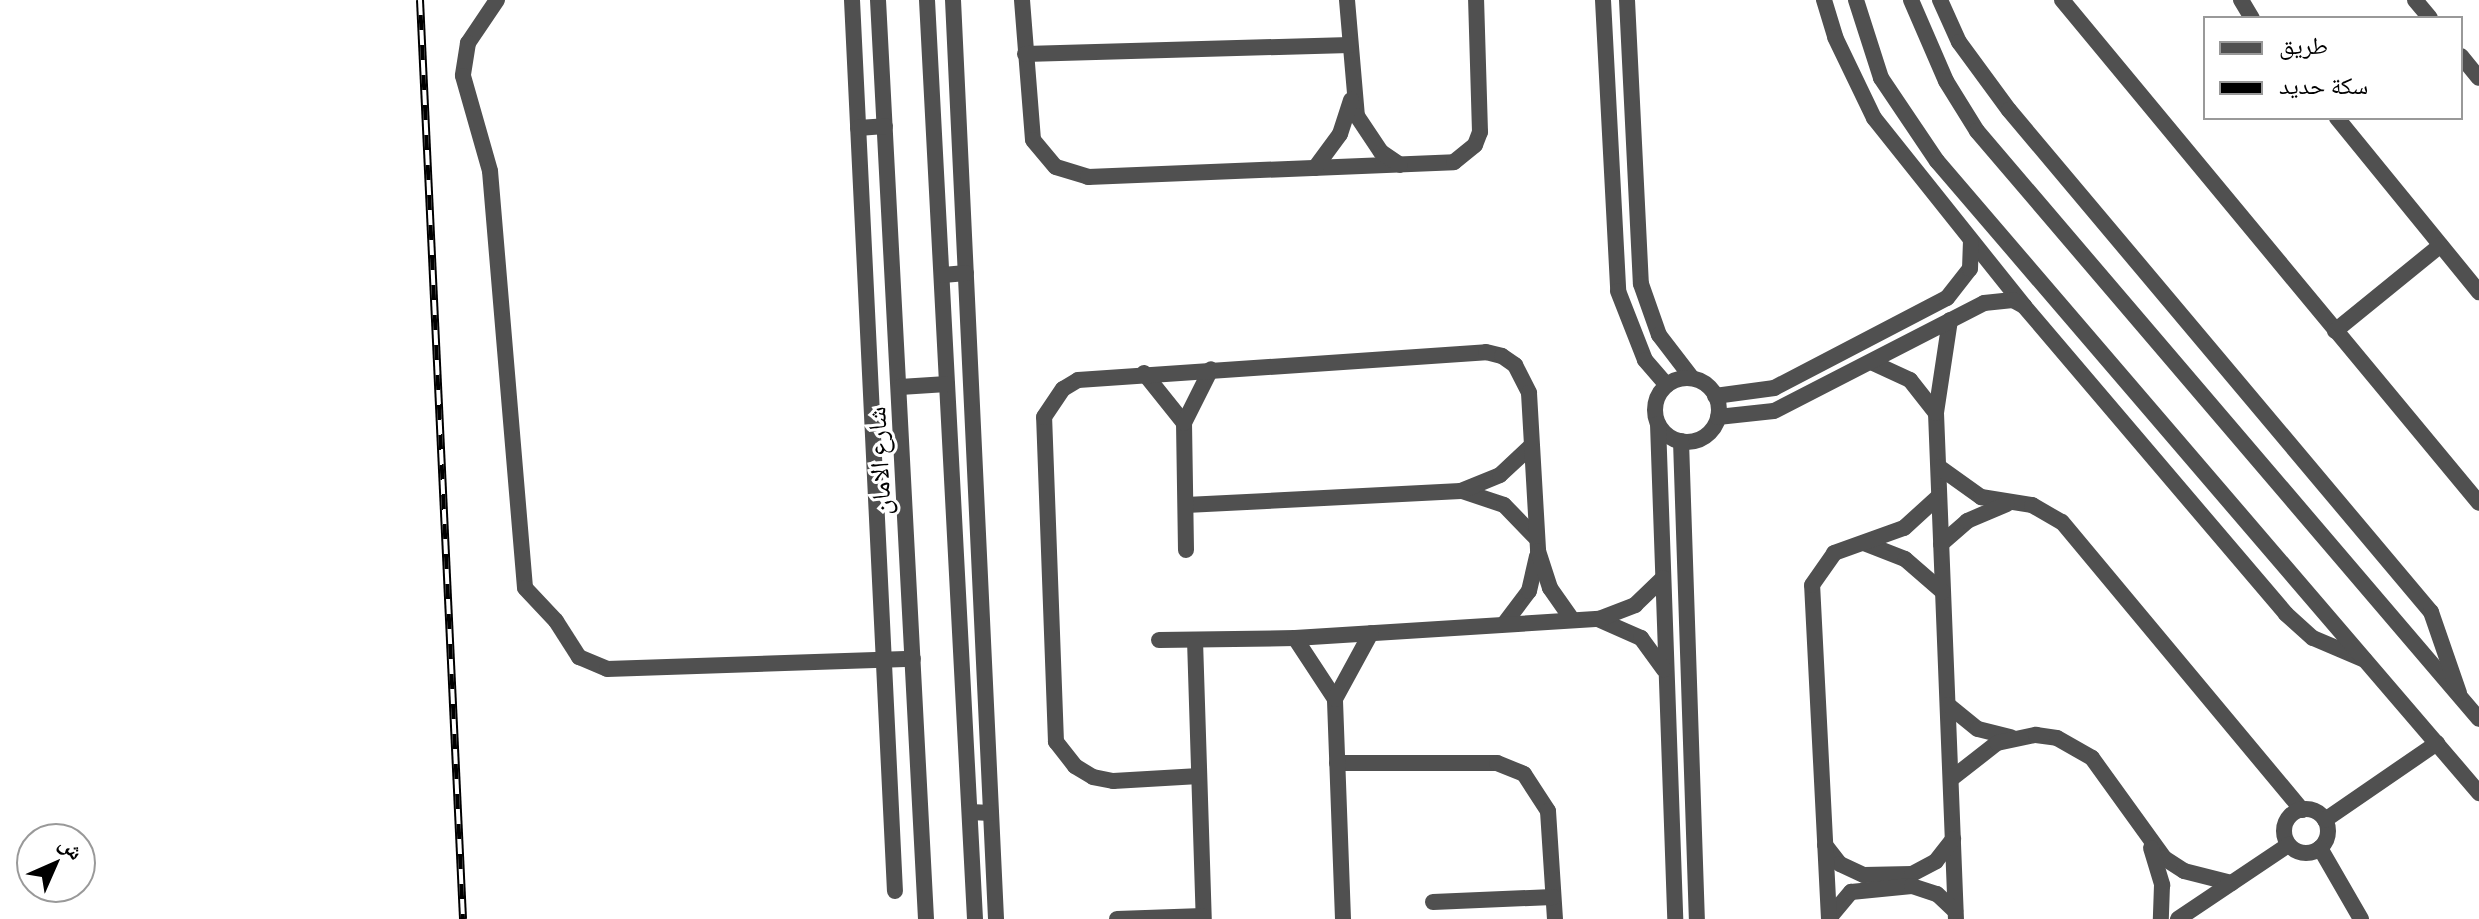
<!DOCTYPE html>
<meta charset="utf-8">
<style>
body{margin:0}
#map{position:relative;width:2479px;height:919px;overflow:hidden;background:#fff;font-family:"Archivo Narrow","Noto Naskh Arabic",sans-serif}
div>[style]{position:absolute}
.minor>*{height:16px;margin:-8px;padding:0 8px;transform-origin:8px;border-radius:8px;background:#505050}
.minor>.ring{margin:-8px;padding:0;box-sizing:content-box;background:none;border:16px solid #505050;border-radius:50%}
.tertiary>*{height:16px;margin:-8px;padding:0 8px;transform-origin:8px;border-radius:8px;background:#505050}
.rail>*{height:8px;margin-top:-4px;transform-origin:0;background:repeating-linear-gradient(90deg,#fff 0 15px,#000 0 30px);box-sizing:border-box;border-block:2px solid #000}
span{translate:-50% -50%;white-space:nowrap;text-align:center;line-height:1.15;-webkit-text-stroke:6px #fff;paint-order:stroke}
.street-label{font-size:26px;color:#000}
.legend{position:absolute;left:2203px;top:16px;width:260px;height:104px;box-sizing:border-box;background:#fff;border:2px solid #999;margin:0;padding:10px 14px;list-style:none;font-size:24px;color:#000}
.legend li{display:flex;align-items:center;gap:16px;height:40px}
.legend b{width:40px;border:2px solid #999}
.north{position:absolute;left:16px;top:823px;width:80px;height:80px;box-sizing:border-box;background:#fff;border:2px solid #999;border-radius:50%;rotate:45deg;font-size:22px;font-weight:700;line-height:32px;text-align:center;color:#000}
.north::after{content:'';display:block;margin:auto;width:28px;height:36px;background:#000;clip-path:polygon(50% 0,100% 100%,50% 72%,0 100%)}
</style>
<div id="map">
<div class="minor">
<div style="left:497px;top:0;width:52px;rotate:124deg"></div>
<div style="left:468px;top:43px;width:33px;rotate:99deg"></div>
<div style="left:463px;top:76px;width:99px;rotate:74.1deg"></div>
<div style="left:490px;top:171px;width:418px;rotate:85.2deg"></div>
<div style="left:525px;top:588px;width:45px;rotate:46.8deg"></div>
<div style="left:556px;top:621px;width:43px;rotate:57.4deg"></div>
<div style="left:579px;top:657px;width:30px;rotate:23deg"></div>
<div style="left:607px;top:669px;width:306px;rotate:-1.9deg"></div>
<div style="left:852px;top:0;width:892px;rotate:87.24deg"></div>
<div style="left:953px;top:0;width:920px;rotate:87.32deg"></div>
<div style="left:1022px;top:0;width:140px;rotate:85.5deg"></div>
<div style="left:1033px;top:140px;width:35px;rotate:50deg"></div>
<div style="left:1056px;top:167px;width:34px;rotate:17deg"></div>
<div style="left:1088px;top:177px;width:366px;rotate:-2.3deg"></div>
<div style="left:1454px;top:162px;width:27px;rotate:-39deg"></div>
<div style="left:1475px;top:145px;width:14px;rotate:-69deg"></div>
<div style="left:1480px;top:132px;width:132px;rotate:-91.7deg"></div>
<div style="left:1347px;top:0;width:116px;rotate:85.1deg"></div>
<div style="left:1357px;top:116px;width:43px;rotate:56.3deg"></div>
<div style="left:1381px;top:152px;width:23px;rotate:34deg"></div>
<div style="left:1603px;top:0;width:291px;rotate:87deg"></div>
<div style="left:1618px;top:291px;width:74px;rotate:68.6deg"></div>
<div style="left:1645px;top:360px;width:33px;rotate:49deg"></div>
<div style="left:1627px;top:0;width:284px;rotate:87.2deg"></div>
<div style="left:1641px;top:284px;width:54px;rotate:70.6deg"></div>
<div style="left:1659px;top:335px;width:54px;rotate:52.5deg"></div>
<div style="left:1824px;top:0;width:39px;rotate:73deg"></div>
<div style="left:1835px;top:37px;width:90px;rotate:64.3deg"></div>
<div style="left:1874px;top:118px;width:241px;rotate:51.4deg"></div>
<div style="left:2024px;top:306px;width:404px;rotate:49.6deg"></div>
<div style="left:2286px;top:614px;width:36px;rotate:42deg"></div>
<div style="left:2313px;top:638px;width:56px;rotate:22.9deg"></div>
<div style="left:1856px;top:0;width:82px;rotate:72.2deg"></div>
<div style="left:1881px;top:78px;width:100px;rotate:56deg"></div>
<div style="left:1937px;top:161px;width:833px;rotate:49.38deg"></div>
<div style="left:1911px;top:0;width:88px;rotate:66.6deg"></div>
<div style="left:1946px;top:81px;width:59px;rotate:58.2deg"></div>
<div style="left:1977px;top:131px;width:773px;rotate:49.51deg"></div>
<div style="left:1940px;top:0;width:46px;rotate:65.7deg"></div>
<div style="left:1959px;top:42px;width:84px;rotate:53.7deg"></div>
<div style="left:2009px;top:110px;width:656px;rotate:49.95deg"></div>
<div style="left:2431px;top:612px;width:86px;rotate:70.9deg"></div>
<div style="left:2062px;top:0;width:653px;rotate:50.34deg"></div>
<div style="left:2241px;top:0;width:21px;rotate:59deg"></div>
<div style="left:2415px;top:0;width:23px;rotate:50deg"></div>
<div style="left:1025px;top:54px;width:325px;rotate:-1.6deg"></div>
<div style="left:2461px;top:56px;width:28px;rotate:51deg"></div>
<div style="left:2337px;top:118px;width:225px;rotate:50.8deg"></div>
<div style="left:1315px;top:168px;width:42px;rotate:-53.7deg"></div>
<div style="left:1340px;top:134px;width:36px;rotate:-72deg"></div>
<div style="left:1950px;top:320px;width:94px;rotate:98.6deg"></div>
<div style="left:1936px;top:413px;width:506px;rotate:87.74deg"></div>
<div style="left:2335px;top:331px;width:136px;rotate:-39.1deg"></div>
<div style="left:1871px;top:362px;width:43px;rotate:24.8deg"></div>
<div style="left:1910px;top:380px;width:42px;rotate:51.8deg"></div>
<div style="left:1144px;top:373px;width:64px;rotate:51.3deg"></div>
<div class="ring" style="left:1655px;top:378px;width:48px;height:48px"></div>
<div style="left:1715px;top:396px;width:60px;rotate:-7.7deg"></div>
<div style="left:1774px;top:388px;width:195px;rotate:-27.5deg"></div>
<div style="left:1947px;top:298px;width:37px;rotate:-52deg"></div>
<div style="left:1970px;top:269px;width:27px;rotate:-88deg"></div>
<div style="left:1718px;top:417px;width:56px;rotate:-6.1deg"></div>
<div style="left:1774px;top:411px;width:236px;rotate:-27.2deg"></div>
<div style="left:1984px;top:303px;width:29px;rotate:-6deg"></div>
<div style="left:2013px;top:300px;width:13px;rotate:29deg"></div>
<div style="left:1658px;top:424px;width:495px;rotate:88deg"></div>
<div style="left:1681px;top:441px;width:478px;rotate:88.1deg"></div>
<div style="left:1939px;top:467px;width:52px;rotate:35.5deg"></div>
<div style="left:1981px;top:497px;width:52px;rotate:8.9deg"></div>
<div style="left:2032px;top:505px;width:34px;rotate:30deg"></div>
<div style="left:2062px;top:522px;width:375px;rotate:50.2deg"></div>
<div style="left:1462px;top:491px;width:44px;rotate:18.4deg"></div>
<div style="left:1504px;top:505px;width:46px;rotate:45.9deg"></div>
<div style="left:1186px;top:505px;width:275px;rotate:-2.9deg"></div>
<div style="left:1461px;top:491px;width:42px;rotate:-22.3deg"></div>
<div style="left:1500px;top:475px;width:42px;rotate:-43.1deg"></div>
<div style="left:1864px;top:543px;width:44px;rotate:21.3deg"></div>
<div style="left:1905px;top:559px;width:50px;rotate:41deg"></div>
<div style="left:1941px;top:544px;width:35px;rotate:-41deg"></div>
<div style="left:1967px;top:521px;width:43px;rotate:-23deg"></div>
<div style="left:1186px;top:550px;width:127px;rotate:-90.9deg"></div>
<div style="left:1184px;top:423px;width:60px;rotate:-63.4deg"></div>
<div style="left:1600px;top:620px;width:45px;rotate:23.7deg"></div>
<div style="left:1641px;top:638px;width:39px;rotate:54deg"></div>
<div style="left:1504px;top:624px;width:41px;rotate:-52.9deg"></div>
<div style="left:1529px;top:591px;width:36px;rotate:-77deg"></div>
<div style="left:1295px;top:638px;width:73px;rotate:56.7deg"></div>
<div style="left:1159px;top:640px;width:136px;rotate:-0.8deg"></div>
<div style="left:1295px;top:638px;width:305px;rotate:-3.6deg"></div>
<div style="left:1599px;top:619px;width:39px;rotate:-21deg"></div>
<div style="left:1635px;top:605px;width:39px;rotate:-44deg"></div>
<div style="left:1195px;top:640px;width:279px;rotate:88.2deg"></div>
<div style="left:1948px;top:705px;width:38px;rotate:39deg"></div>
<div style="left:1978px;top:729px;width:34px;rotate:14deg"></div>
<div style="left:1337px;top:763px;width:160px"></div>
<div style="left:1497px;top:763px;width:29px;rotate:22deg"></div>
<div style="left:1524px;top:774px;width:44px;rotate:57deg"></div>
<div style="left:1548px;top:811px;width:108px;rotate:86.3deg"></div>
<div style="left:1199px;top:776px;width:86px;rotate:176.7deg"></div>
<div style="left:1113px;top:781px;width:20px;rotate:-169deg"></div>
<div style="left:1093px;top:777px;width:21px;rotate:-149deg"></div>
<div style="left:1075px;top:766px;width:31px;rotate:-128deg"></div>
<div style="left:1056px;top:742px;width:325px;rotate:-92.1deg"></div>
<div style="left:1044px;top:417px;width:34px;rotate:-56deg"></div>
<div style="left:1063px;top:389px;width:17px;rotate:-31deg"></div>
<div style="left:1078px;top:380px;width:409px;rotate:-3.9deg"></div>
<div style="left:1486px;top:352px;width:16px;rotate:14deg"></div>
<div style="left:1502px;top:356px;width:16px;rotate:35deg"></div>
<div style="left:1515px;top:365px;width:31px;rotate:63deg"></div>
<div style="left:1529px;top:393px;width:158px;rotate:86.7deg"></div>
<div style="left:1538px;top:551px;width:39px;rotate:72deg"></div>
<div style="left:1550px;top:588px;width:39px;rotate:55deg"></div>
<div style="left:1951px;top:779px;width:58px;rotate:-38deg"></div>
<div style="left:1997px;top:743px;width:40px;rotate:-12deg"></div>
<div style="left:2036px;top:735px;width:21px;rotate:8deg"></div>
<div style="left:2057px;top:738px;width:40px;rotate:29.7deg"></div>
<div style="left:2092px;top:758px;width:123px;rotate:54.2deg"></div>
<div style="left:2164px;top:858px;width:24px;rotate:33deg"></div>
<div style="left:2184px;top:871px;width:49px;rotate:14.3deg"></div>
<div class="ring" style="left:2284px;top:809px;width:28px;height:28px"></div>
<div style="left:2325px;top:820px;width:136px;rotate:-34.5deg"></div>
<div style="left:1825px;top:845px;width:24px;rotate:52deg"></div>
<div style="left:1840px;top:864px;width:26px;rotate:25deg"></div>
<div style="left:1864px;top:875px;width:48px;rotate:-1.2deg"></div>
<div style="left:1912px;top:874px;width:27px;rotate:-28deg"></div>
<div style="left:1936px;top:861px;width:28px;rotate:-52deg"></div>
<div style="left:2151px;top:848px;width:39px;rotate:73deg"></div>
<div style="left:2162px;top:885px;width:34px;rotate:92deg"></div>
<div style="left:2320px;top:848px;width:82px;rotate:60deg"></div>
<div style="left:1433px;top:902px;width:120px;rotate:-2.4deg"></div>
<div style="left:1830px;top:917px;width:33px;rotate:-50deg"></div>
<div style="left:1851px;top:892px;width:61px;rotate:-5.6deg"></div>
<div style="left:1912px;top:886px;width:26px;rotate:18deg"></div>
<div style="left:1937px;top:894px;width:25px;rotate:43deg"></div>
<div style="left:1117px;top:919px;width:86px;rotate:-2deg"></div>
<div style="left:1343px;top:919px;width:220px;rotate:-92.1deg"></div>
<div style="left:1335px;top:699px;width:75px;rotate:-61.4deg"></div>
<div style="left:1829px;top:919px;width:334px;rotate:-92.9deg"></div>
<div style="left:1812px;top:585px;width:39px;rotate:-55deg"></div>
<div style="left:1834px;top:553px;width:74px;rotate:-19.7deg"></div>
<div style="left:1904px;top:528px;width:47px;rotate:-42.4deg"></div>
<div style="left:2178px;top:919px;width:133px;rotate:-33.9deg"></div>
</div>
<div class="tertiary">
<div style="left:878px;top:0;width:920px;rotate:87.01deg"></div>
<div style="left:927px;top:0;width:920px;rotate:87.01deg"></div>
<div style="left:858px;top:128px;width:27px;rotate:-4deg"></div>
<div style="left:943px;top:275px;width:23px;rotate:-5deg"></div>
<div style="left:900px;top:387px;width:47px;rotate:-3.7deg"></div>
<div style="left:970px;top:812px;width:21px;rotate:3deg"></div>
</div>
<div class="rail">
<div style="left:420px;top:0;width:920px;rotate:87.32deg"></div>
</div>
<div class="street-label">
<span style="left:879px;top:461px;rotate:-93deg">شارع الامان</span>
</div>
<ul class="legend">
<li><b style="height:10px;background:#505050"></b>طريق</li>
<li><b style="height:10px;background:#000"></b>سكة حديد</li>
</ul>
<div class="north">ش</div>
</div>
